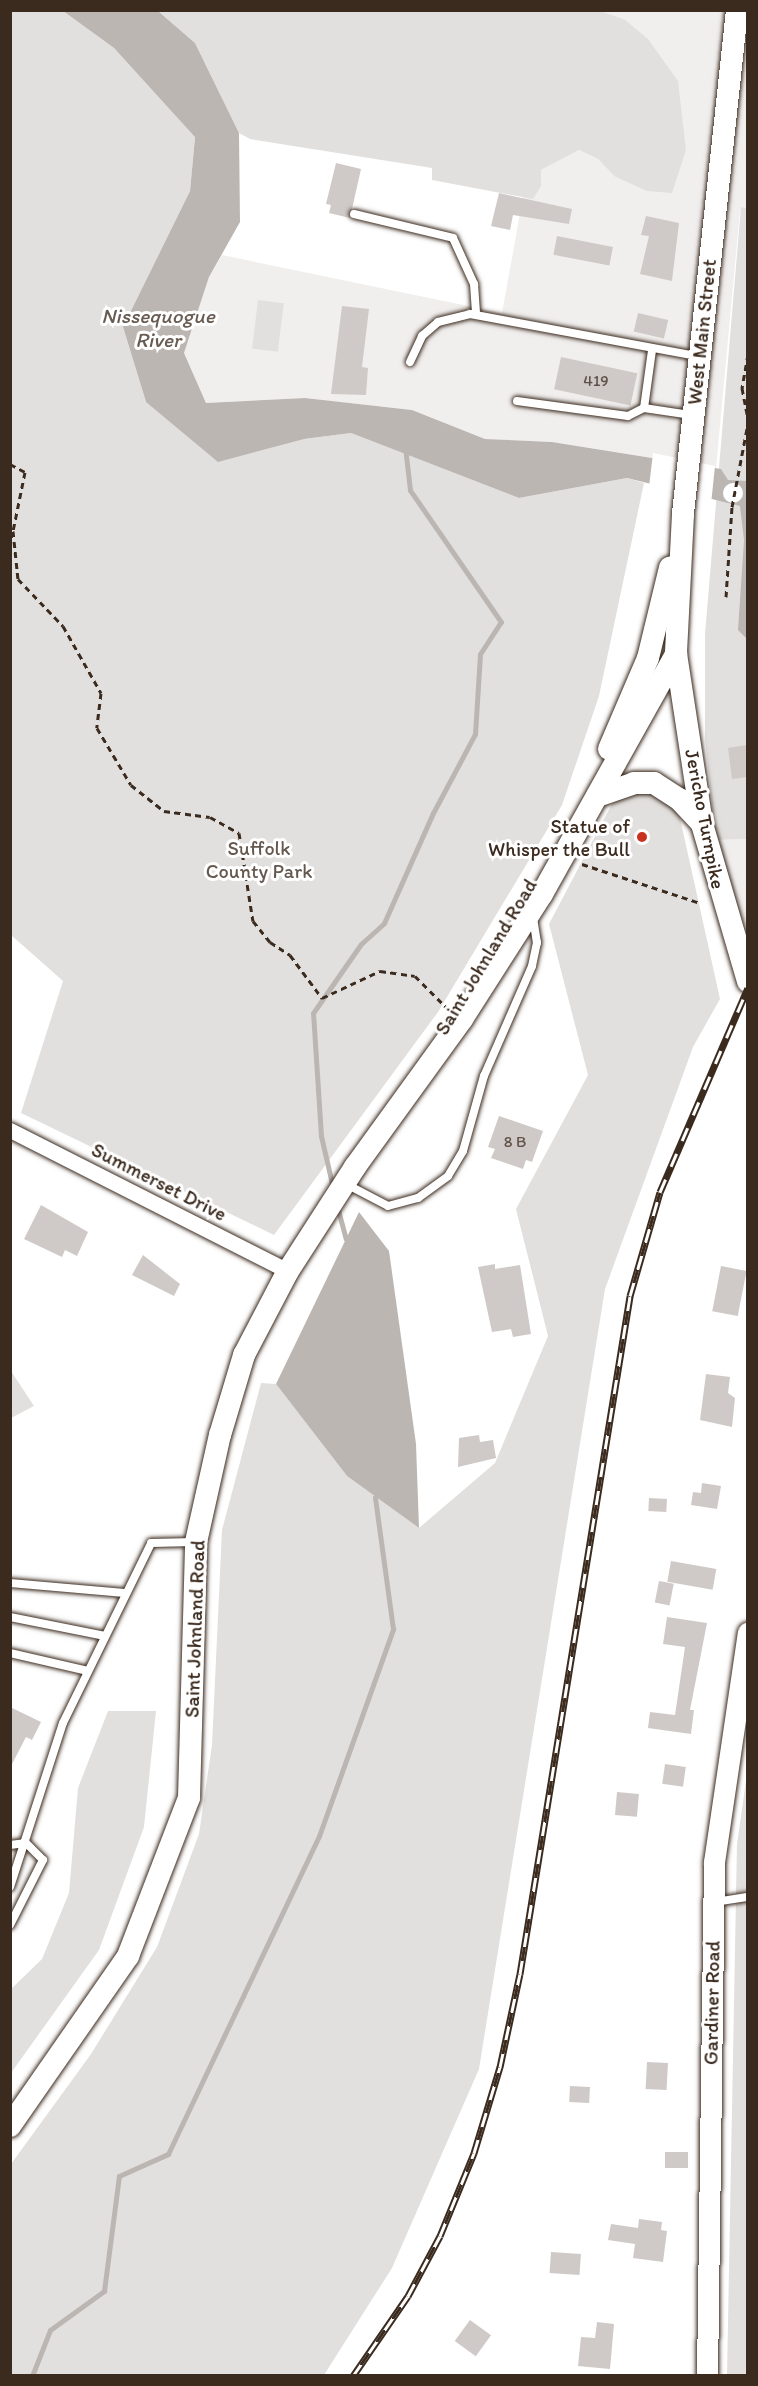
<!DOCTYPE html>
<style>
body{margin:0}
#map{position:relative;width:758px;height:2386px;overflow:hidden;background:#fff;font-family:Itim,sans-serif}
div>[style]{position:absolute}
.built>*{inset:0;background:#f1efee}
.green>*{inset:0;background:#e2e0de;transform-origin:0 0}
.water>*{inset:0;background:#bcb6b3}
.pier>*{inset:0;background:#fff}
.round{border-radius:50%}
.stream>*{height:5px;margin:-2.5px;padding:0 2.5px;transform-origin:2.5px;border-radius:2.5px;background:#bcb6b3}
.building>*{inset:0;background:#cfcac7;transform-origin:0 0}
.path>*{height:3px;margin-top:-1.5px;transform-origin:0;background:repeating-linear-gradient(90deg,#3b2a1e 0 6px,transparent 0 10.5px)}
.roads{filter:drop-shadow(0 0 2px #3b2a1e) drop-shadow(0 0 2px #3b2a1e)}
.lane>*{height:8px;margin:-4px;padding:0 4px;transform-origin:4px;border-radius:4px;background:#fff}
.street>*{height:15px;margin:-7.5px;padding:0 7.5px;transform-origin:7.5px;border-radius:7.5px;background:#fff}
.secondary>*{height:21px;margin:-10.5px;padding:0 10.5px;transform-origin:10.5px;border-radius:10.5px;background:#fff}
.primary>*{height:22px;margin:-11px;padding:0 11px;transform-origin:11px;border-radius:11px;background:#fff}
.rail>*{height:7px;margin-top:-3.5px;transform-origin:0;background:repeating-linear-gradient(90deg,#fff 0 14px,#3b2a1e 0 28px);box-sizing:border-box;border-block:2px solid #3b2a1e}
.dots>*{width:16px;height:16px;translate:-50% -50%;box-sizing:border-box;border:3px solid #fff;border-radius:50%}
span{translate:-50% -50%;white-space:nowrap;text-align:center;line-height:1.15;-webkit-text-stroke:6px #fff;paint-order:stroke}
.number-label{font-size:16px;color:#605248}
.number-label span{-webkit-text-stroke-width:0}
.street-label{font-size:20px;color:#3b2a1e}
.poi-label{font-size:20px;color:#3b2a1e}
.right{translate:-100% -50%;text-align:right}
.park-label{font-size:20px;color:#65584e}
.water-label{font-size:21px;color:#685b52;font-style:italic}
.frame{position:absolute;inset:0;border:12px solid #3b2a1e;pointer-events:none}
</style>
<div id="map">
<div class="built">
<div style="clip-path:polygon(600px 11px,747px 11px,747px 212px,740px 211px,716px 468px,552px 442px,485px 439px,412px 410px,305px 398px,206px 403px,184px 353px,209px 277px,222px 255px,502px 313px,523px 197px,533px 198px,541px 186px,541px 170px,579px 150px,598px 159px,614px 176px,624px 19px)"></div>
<div style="clip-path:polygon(747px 839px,748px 949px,716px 840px)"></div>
</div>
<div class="green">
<div style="clip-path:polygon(11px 11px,63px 11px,114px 48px,195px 136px,190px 191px,123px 327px,146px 402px,304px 439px,351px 433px,519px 498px,627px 478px,644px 483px,599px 696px,562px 805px,438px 1012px,274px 1235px,21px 1113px,63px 981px,11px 935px)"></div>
<div style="clip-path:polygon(158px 11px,600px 11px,624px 19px,648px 39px,678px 81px,686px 150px,672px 193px,647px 191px,614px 176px,598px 159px,579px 150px,541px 170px,541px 186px,533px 199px,432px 180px,432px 168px,250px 139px,239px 133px,195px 43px)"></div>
<div style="clip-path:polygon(741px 207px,748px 209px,748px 839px,716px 840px,705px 739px,705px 634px)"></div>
<div style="left:258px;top:300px;width:26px;height:49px;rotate:7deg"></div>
<div style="clip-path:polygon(634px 789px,660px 790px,678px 809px,720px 999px,693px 1047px,605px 1289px,479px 2069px,392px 2268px,324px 2375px,11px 2376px,11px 2164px,91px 2054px,157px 1947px,199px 1834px,212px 1745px,222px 1530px,261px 1383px,276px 1384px,347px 1476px,419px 1528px,495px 1463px,548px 1336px,516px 1209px,588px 1075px,549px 924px,612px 804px)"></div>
<div style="clip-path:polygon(11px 1371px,34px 1406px,11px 1418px,10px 1418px)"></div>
<div style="clip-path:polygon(108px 1711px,156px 1711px,144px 1827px,99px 1950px,11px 2073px,11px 1989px,42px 1959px,69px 1893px,78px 1788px)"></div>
<div style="clip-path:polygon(747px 1774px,748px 2375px,727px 2376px,737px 1844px)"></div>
</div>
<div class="water">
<div style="clip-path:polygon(63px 11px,158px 11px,195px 43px,239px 133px,240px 222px,209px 277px,184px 353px,206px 403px,305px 398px,412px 410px,485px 439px,552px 442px,721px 469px,728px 480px,747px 481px,747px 639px,738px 630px,744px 540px,740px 506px,627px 478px,519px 498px,351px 433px,304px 439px,218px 462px,146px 402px,123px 327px,190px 191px,195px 137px,114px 48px)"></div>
<div style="clip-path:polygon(359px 1212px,389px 1251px,416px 1444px,419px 1528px,347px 1476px,276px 1384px)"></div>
</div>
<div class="pier">
<div style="clip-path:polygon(653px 453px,715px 466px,711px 504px,649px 487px)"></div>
<div class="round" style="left:723px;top:483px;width:20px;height:20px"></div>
</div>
<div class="stream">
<div style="left:333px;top:1188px;width:53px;rotate:-103deg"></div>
<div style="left:321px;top:1136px;width:123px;rotate:-93.7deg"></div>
<div style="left:313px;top:1013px;width:84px;rotate:-55.2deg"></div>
<div style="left:361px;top:944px;width:31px;rotate:-42deg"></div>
<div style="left:384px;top:923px;width:120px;rotate:-66deg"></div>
<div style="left:433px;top:813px;width:89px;rotate:-62deg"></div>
<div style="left:475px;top:734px;width:80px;rotate:-86.4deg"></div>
<div style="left:480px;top:654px;width:38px;rotate:-57deg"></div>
<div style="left:501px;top:622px;width:160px;rotate:-124.6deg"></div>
<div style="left:410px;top:490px;width:43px;rotate:-96.6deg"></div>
<div style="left:337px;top:1206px;width:34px;rotate:75deg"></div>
<div style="left:32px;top:2376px;width:49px;rotate:-68.6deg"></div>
<div style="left:50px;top:2330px;width:67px;rotate:-35.8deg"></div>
<div style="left:104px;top:2291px;width:116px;rotate:-82.6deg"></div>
<div style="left:119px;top:2176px;width:54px;rotate:-24.2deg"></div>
<div style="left:168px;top:2154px;width:352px;rotate:-64.6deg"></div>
<div style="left:319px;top:1836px;width:220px;rotate:-70.3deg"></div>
<div style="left:393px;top:1629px;width:133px;rotate:-97.8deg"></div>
</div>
<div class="building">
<div style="clip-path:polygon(336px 163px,361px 169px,350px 218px,329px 213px,331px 205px,326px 204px)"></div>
<div style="clip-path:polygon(499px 193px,572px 209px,569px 224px,513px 215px,510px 230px,491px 226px)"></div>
<div style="clip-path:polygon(646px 216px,679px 223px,672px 281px,640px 274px,649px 236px,641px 235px)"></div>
<div style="left:557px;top:236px;width:57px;height:19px;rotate:11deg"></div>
<div style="clip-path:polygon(342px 306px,369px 309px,362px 367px,368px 368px,366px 395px,331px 394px)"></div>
<div style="left:638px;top:313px;width:31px;height:19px;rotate:13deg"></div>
<div style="left:561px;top:357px;width:78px;height:33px;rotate:12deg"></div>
<div style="clip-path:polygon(747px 745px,747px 777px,732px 779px,728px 748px)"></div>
<div style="clip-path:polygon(499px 1116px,543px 1131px,532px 1162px,526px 1160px,523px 1169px,491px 1158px,495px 1149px,488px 1147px)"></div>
<div style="clip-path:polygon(41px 1205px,88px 1232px,77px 1256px,65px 1250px,62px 1257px,24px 1239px)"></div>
<div style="clip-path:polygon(143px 1255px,180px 1284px,174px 1296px,132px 1275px)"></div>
<div style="clip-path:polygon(495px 1264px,495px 1269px,520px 1265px,531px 1334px,513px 1337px,511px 1329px,492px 1332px,478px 1267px)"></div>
<div style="left:721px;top:1266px;width:26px;height:46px;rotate:11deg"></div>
<div style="clip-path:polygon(706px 1374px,730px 1377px,728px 1393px,735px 1398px,732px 1427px,700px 1420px)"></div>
<div style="clip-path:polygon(479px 1435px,480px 1442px,493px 1440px,496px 1458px,458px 1467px,459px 1438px)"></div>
<div style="clip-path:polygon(702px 1483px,721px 1486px,717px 1509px,691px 1505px,693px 1492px,701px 1493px)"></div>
<div style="left:649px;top:1498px;width:18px;height:13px;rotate:3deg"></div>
<div style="left:671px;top:1561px;width:46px;height:21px;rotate:10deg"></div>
<div style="left:659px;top:1581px;width:15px;height:22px;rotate:11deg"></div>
<div style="clip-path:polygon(667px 1617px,707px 1623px,690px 1710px,694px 1710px,691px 1734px,648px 1728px,650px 1712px,675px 1715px,685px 1647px,663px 1644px)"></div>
<div style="clip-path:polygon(10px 1707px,41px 1722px,32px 1740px,26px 1737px,10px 1768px)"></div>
<div style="left:665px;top:1764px;width:21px;height:20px;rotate:8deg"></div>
<div style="left:617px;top:1792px;width:22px;height:23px;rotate:5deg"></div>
<div style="left:647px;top:2062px;width:21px;height:27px;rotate:3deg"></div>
<div style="left:570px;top:2086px;width:20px;height:16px;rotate:3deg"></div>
<div style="left:665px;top:2152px;width:23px;height:16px"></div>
<div style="clip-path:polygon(639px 2219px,662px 2222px,661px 2230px,667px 2231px,663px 2262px,633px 2258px,635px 2244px,608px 2240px,611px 2224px,638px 2228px)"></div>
<div style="left:551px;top:2252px;width:30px;height:21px;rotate:4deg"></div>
<div style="left:470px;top:2320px;width:26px;height:26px;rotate:36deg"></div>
<div style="clip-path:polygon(597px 2322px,614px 2324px,610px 2369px,578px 2366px,581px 2337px,595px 2338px)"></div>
</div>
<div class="path">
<div style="left:748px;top:354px;width:35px;rotate:100deg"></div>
<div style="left:742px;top:388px;width:33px;rotate:79deg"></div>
<div style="left:10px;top:464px;width:17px;rotate:28deg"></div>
<div style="left:25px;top:472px;width:60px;rotate:101.5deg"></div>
<div style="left:13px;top:531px;width:48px;rotate:84.1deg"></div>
<div style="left:18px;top:579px;width:65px;rotate:46.2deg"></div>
<div style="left:63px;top:626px;width:77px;rotate:60.4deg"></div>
<div style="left:101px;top:693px;width:35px;rotate:97deg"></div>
<div style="left:97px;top:728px;width:66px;rotate:59.2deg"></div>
<div style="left:131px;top:785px;width:42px;rotate:38.2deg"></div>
<div style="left:164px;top:811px;width:46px;rotate:7.4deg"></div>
<div style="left:210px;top:817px;width:33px;rotate:29deg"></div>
<div style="left:239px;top:833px;width:89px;rotate:81deg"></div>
<div style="left:253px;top:921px;width:27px;rotate:51deg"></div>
<div style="left:270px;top:942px;width:24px;rotate:33deg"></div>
<div style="left:290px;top:955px;width:54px;rotate:53.3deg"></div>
<div style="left:322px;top:998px;width:64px;rotate:-25deg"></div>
<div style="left:380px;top:971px;width:35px;rotate:8deg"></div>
<div style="left:415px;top:976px;width:45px;rotate:45deg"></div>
<div style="left:726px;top:597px;width:90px;rotate:-86.2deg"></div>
<div style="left:732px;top:507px;width:86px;rotate:-79.2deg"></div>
<div style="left:582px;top:864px;width:124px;rotate:18.3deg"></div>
</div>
<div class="roads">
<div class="lane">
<div style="left:354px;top:214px;width:102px;rotate:13.6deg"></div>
<div style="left:453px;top:238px;width:51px;rotate:65.5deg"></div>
<div style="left:474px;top:284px;width:30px;rotate:86deg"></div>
<div style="left:410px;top:362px;width:29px;rotate:-65deg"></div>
<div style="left:422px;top:336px;width:21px;rotate:-41deg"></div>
<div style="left:438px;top:322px;width:33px;rotate:-14deg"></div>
<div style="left:470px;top:314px;width:231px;rotate:10.5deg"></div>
<div style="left:517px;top:401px;width:112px;rotate:7.7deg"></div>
<div style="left:628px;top:416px;width:18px;rotate:-27deg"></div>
<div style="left:644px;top:408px;width:48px;rotate:8.5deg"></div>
<div style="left:644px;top:408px;width:59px;rotate:-82.1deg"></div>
<div style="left:346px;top:1184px;width:47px;rotate:27.6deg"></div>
<div style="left:388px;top:1206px;width:31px;rotate:-15deg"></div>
<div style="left:418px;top:1198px;width:37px;rotate:-36deg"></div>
<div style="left:448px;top:1176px;width:29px;rotate:-59deg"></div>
<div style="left:463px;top:1151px;width:78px;rotate:-74.4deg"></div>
<div style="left:484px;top:1076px;width:120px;rotate:-66.4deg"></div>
<div style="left:532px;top:966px;width:24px;rotate:-78deg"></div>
<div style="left:537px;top:943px;width:24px;rotate:-99deg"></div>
<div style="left:10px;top:1583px;width:115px;rotate:5deg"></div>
<div style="left:10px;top:1617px;width:97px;rotate:11.3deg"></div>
<div style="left:10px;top:1653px;width:80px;rotate:13deg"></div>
<div style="left:10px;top:1845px;width:16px;rotate:-7deg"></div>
<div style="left:10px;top:1887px;width:172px;rotate:-72.1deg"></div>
<div style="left:63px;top:1723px;width:200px;rotate:-63.9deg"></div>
<div style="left:151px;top:1543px;width:44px;rotate:-1.3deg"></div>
<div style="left:715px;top:1902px;width:33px;rotate:-9deg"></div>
<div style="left:10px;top:1925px;width:73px;rotate:-63.1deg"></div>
<div style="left:43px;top:1860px;width:24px;rotate:-135deg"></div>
</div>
<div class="street">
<div style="left:10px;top:1130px;width:312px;rotate:26.9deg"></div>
</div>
<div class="secondary">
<div style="left:707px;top:2376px;width:514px;rotate:-89.22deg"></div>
<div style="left:714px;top:1862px;width:232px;rotate:-81.6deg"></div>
</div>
<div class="primary">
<div style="left:737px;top:10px;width:507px;rotate:96.12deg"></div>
<div style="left:683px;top:514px;width:140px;rotate:92.9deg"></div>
<div style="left:676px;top:654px;width:172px;rotate:81.3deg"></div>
<div style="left:702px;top:824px;width:164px;rotate:73.7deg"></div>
<div style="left:609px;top:749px;width:99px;rotate:-66.8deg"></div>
<div style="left:648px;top:658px;width:93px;rotate:-76.3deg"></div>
<div style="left:597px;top:796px;width:39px;rotate:-19deg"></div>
<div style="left:634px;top:783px;width:20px"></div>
<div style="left:654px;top:783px;width:30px;rotate:33deg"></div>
<div style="left:679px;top:799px;width:34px;rotate:47deg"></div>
<div style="left:10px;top:2126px;width:207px;rotate:-55.2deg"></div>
<div style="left:128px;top:1956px;width:169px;rotate:-68.9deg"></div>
<div style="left:189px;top:1798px;width:256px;rotate:-88.4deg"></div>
<div style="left:196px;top:1542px;width:110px;rotate:-77.4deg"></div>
<div style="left:220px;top:1435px;width:84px;rotate:-73.3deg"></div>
<div style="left:244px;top:1355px;width:95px;rotate:-62.4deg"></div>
<div style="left:288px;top:1271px;width:124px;rotate:-57.2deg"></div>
<div style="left:355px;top:1167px;width:183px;rotate:-54.1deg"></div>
<div style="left:462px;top:1019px;width:148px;rotate:-57.4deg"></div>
<div style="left:542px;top:894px;width:275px;rotate:-60.8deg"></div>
</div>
</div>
<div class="rail">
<div style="left:353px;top:2376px;width:97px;rotate:-55.5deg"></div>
<div style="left:408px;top:2296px;width:68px;rotate:-61.9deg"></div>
<div style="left:440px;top:2236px;width:90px;rotate:-67.7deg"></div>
<div style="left:474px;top:2153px;width:90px;rotate:-73.2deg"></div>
<div style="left:500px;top:2067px;width:95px;rotate:-77.9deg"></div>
<div style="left:520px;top:1974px;width:687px;rotate:-80.78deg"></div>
<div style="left:630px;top:1296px;width:108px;rotate:-73.9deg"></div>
<div style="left:660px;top:1192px;width:222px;rotate:-66.7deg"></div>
</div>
<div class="dots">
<div style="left:642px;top:837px;background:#c8321e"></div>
</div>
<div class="number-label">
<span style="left:596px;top:381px">419</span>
<span style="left:515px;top:1142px">8 B</span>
</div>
<div class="street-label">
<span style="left:702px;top:332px;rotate:-84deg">West Main Street</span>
<span style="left:705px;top:819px;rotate:79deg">Jericho Turnpike</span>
<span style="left:486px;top:957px;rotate:-59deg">Saint Johnland Road</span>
<span style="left:159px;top:1182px;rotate:27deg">Summerset Drive</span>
<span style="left:195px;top:1629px;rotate:-88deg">Saint Johnland Road</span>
<span style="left:712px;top:2003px;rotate:-89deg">Gardiner Road</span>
</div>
<div class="poi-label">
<span class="right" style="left:630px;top:838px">Statue of<br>Whisper the Bull</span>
</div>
<div class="park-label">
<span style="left:259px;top:860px">Suffolk<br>County Park</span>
</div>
<div class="water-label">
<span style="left:158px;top:328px">Nissequogue<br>River</span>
</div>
<div class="frame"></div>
</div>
